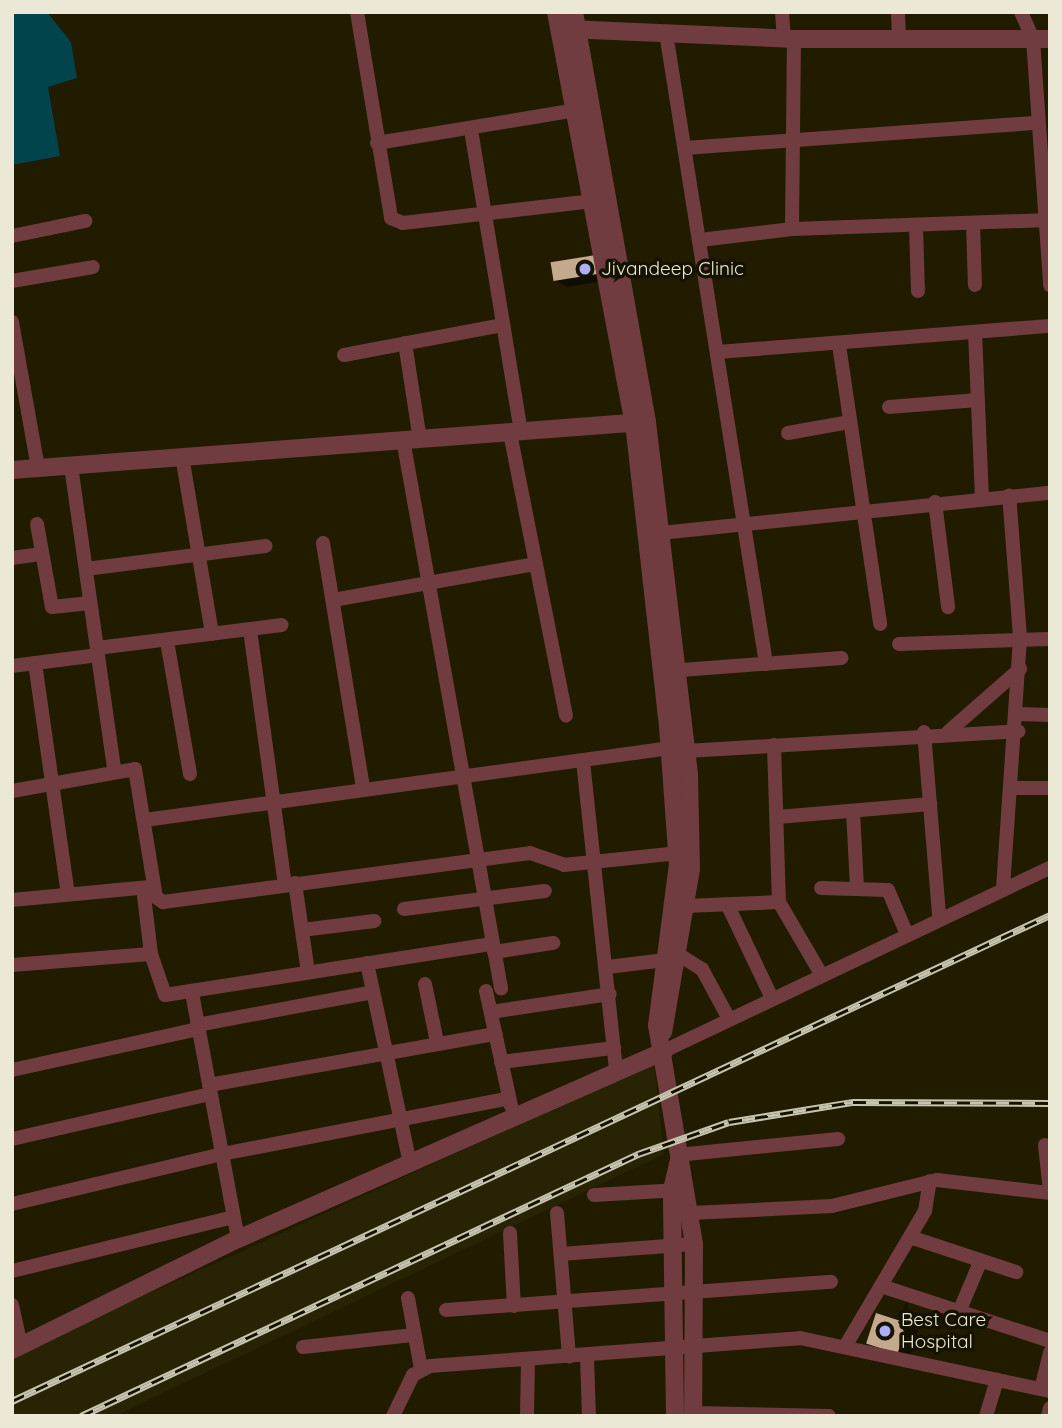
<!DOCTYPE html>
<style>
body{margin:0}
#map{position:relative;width:1062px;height:1428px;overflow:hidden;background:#211b00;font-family:Quicksand,sans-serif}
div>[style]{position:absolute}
.built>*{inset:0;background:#292305}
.water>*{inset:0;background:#01444c}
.shadow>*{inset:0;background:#0007}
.building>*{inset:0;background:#c4a98e;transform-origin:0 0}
.minor>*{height:14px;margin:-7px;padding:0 7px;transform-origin:7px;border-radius:7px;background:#703c40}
.tertiary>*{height:18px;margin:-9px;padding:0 9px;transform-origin:9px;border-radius:9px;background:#703c40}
.rail>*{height:7px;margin-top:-3.5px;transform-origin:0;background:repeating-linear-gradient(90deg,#161200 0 13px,#c7c4b0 0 26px);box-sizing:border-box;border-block:2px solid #c7c4b0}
.dots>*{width:19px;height:19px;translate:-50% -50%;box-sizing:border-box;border:4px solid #161200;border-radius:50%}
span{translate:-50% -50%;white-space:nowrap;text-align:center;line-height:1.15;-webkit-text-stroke:7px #161200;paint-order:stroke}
.poi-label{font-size:19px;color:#ebe8d6}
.left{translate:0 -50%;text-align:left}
.frame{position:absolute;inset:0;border:14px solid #ebe8d6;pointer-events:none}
</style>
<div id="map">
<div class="built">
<div style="clip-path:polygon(654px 1063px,664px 1154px,115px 1416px,12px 1416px,12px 1356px)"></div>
</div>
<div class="water">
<div style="clip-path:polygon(12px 12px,47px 12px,71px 42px,77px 78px,48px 87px,60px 156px,12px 165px)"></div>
</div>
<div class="shadow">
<div style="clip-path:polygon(596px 257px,610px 280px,567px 287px,555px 280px)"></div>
<div style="clip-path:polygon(906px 1325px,918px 1331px,909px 1359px,868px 1343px)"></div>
</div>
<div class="building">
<div style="left:596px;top:255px;width:19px;height:46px;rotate:81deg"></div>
<div style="left:876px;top:1313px;width:33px;height:32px;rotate:18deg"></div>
</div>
<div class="minor">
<div style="left:357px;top:12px;width:209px;rotate:80.6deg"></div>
<div style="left:391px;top:218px;width:13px;rotate:23deg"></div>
<div style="left:403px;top:223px;width:191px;rotate:-6.6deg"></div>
<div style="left:782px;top:12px;width:27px;rotate:86deg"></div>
<div style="left:898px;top:12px;width:28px;rotate:88deg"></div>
<div style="left:1021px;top:12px;width:30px;rotate:66deg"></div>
<div style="left:1033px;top:39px;width:247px;rotate:86deg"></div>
<div style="left:666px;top:33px;width:639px;rotate:80.99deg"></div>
<div style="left:471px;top:130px;width:306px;rotate:80.6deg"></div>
<div style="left:377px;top:143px;width:202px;rotate:-9.4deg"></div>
<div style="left:685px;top:148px;width:353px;rotate:-4.1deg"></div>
<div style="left:973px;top:223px;width:62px;rotate:88.2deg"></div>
<div style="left:916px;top:225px;width:66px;rotate:88.3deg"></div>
<div style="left:792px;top:229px;width:190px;rotate:-89.4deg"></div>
<div style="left:12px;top:236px;width:75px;rotate:-11.6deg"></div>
<div style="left:700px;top:240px;width:93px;rotate:-6.8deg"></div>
<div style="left:792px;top:229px;width:258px;rotate:-2deg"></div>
<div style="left:12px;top:281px;width:82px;rotate:-9.8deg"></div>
<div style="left:12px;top:322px;width:148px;rotate:79.9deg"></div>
<div style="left:975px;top:332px;width:164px;rotate:87.6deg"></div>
<div style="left:405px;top:343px;width:98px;rotate:81.2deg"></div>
<div style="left:839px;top:345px;width:282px;rotate:81.6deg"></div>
<div style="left:718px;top:352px;width:333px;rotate:-4.5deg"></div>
<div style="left:344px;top:355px;width:162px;rotate:-10.7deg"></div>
<div style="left:889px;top:407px;width:89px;rotate:-4.5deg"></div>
<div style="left:510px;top:433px;width:288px;rotate:78.8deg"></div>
<div style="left:788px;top:433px;width:63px;rotate:-10.1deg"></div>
<div style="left:404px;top:445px;width:552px;rotate:79.87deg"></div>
<div style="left:183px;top:462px;width:174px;rotate:80.4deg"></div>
<div style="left:71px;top:466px;width:307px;rotate:81.9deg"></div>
<div style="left:935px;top:502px;width:106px;rotate:82.9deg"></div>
<div style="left:37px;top:524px;width:84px;rotate:79.8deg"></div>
<div style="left:52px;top:607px;width:38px;rotate:-6deg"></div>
<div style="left:651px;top:534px;width:401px;rotate:-5.9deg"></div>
<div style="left:323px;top:543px;width:246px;rotate:80.7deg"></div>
<div style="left:12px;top:558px;width:30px;rotate:-8deg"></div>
<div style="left:86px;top:569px;width:181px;rotate:-7.3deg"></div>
<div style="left:333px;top:600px;width:206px;rotate:-10.1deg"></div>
<div style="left:250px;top:630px;width:257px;rotate:82.2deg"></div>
<div style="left:167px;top:641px;width:135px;rotate:80.2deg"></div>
<div style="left:899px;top:644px;width:151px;rotate:-1.9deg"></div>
<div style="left:97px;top:648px;width:186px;rotate:-7.1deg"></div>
<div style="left:35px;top:663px;width:233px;rotate:81.9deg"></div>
<div style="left:12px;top:666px;width:87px;rotate:-7.3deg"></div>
<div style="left:668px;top:671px;width:174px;rotate:-4.3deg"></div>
<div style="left:1019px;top:714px;width:31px;rotate:2deg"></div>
<div style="left:924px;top:732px;width:185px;rotate:85.3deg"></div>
<div style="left:948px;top:732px;width:96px;rotate:-41.2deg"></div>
<div style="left:774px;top:745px;width:157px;rotate:88.2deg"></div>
<div style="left:779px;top:902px;width:83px;rotate:59.7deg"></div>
<div style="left:686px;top:751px;width:333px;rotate:-3.4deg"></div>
<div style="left:583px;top:761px;width:313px;rotate:83.9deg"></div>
<div style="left:1013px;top:788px;width:37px"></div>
<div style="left:12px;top:791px;width:125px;rotate:-10.1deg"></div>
<div style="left:135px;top:769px;width:130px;rotate:80.7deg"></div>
<div style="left:156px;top:897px;width:9px;rotate:36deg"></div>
<div style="left:163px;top:902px;width:370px;rotate:-7.6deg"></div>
<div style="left:530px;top:853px;width:36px;rotate:19deg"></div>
<div style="left:564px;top:865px;width:125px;rotate:-6deg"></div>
<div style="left:853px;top:811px;width:77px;rotate:87deg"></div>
<div style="left:778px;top:817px;width:153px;rotate:-4.9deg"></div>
<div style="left:145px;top:820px;width:538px;rotate:-7.8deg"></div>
<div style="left:295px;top:883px;width:90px;rotate:81.7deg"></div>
<div style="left:143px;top:888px;width:66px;rotate:83.1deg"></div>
<div style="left:151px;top:954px;width:43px;rotate:71.1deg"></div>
<div style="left:165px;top:995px;width:331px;rotate:-8.9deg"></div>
<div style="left:821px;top:888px;width:67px;rotate:1.7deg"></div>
<div style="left:888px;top:890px;width:46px;rotate:66.8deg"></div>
<div style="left:1003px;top:888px;width:252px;rotate:-86.1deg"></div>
<div style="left:1020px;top:637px;width:142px;rotate:-94.4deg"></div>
<div style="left:12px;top:900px;width:138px;rotate:-5.4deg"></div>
<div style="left:685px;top:906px;width:94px;rotate:-2.4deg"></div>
<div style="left:729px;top:908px;width:100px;rotate:64.5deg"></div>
<div style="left:404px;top:909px;width:142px;rotate:-7.3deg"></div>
<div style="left:302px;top:930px;width:73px;rotate:-7.1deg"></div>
<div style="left:668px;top:948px;width:40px;rotate:32deg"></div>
<div style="left:702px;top:969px;width:57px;rotate:61.6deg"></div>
<div style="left:494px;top:952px;width:60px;rotate:-8.7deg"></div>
<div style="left:367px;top:963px;width:205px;rotate:77.9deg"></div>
<div style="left:12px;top:965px;width:139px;rotate:-4.5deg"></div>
<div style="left:608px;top:967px;width:57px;rotate:-7deg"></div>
<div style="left:425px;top:984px;width:59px;rotate:78.3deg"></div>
<div style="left:486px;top:991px;width:118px;rotate:77.7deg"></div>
<div style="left:192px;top:993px;width:250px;rotate:79.4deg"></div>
<div style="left:491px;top:1012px;width:120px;rotate:-8.6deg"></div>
<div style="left:197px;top:1025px;width:179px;rotate:-10.6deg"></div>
<div style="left:664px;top:1051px;width:427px;rotate:-25.4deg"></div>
<div style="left:501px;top:1062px;width:114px;rotate:-7.1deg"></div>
<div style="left:12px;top:1070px;width:190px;rotate:-12.4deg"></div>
<div style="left:209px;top:1085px;width:291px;rotate:-10.1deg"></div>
<div style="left:12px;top:1139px;width:203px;rotate:-12.8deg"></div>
<div style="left:1045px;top:1145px;width:46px;rotate:83.8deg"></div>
<div style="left:677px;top:1155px;width:162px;rotate:-5.7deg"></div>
<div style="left:594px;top:1195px;width:85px;rotate:-3.4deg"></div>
<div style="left:12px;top:1204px;width:216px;rotate:-13.4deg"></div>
<div style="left:222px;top:1154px;width:292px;rotate:-11deg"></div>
<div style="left:557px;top:1213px;width:144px;rotate:85.2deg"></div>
<div style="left:691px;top:1213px;width:141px;rotate:-2.8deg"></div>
<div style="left:832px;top:1206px;width:108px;rotate:-13.9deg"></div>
<div style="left:937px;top:1180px;width:114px;rotate:6.6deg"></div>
<div style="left:510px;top:1233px;width:73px;rotate:86.9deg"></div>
<div style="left:910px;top:1237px;width:112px;rotate:18.3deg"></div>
<div style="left:561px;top:1254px;width:133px;rotate:-4.3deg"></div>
<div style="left:12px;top:1271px;width:228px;rotate:-13.7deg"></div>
<div style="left:881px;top:1286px;width:178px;rotate:18deg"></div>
<div style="left:408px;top:1298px;width:72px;rotate:79.6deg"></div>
<div style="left:12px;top:1305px;width:42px;rotate:77.6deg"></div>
<div style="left:446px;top:1310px;width:386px;rotate:-4.2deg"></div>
<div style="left:959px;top:1312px;width:56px;rotate:-67.1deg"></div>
<div style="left:846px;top:1345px;width:156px;rotate:-59.5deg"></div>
<div style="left:925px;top:1211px;width:30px;rotate:-81deg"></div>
<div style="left:303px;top:1347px;width:112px;rotate:-6.2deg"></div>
<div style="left:587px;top:1357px;width:59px;rotate:88.1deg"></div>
<div style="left:1041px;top:1389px;width:38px;rotate:-76deg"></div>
<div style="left:693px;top:1413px;width:136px;rotate:1.3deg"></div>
<div style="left:393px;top:1416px;width:46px;rotate:-64deg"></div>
<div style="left:413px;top:1375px;width:19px;rotate:-28deg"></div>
<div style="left:430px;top:1366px;width:371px;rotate:-4.3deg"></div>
<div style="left:800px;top:1338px;width:256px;rotate:12deg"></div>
<div style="left:527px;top:1416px;width:57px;rotate:-89deg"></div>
<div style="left:986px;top:1416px;width:38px;rotate:-73deg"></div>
<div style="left:1048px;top:1416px;width:8px;rotate:-76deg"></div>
</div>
<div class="tertiary">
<div style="left:556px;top:12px;width:418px;rotate:79.3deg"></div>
<div style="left:634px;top:423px;width:305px;rotate:83.6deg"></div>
<div style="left:668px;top:726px;width:138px;rotate:85.9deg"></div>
<div style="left:678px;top:864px;width:162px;rotate:97.4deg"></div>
<div style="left:657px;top:1025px;width:222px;rotate:80.4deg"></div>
<div style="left:694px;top:1244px;width:172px;rotate:90.3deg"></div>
<div style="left:574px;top:12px;width:416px;rotate:79.9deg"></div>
<div style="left:647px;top:422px;width:355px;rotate:83.2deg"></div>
<div style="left:689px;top:775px;width:94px;rotate:88.8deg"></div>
<div style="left:691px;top:869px;width:165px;rotate:99.7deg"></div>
<div style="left:567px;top:29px;width:227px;rotate:2.5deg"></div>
<div style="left:794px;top:39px;width:256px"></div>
<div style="left:12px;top:470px;width:633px;rotate:-4.35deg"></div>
<div style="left:12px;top:1350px;width:252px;rotate:-26.2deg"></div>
<div style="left:238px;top:1239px;width:466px;rotate:-23.8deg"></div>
<div style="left:675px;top:1416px;width:226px;rotate:-90.8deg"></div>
<div style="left:672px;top:1190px;width:28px;rotate:-77deg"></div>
</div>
<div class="rail">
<div style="left:12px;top:1401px;width:1146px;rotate:-25.09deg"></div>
<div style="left:81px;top:1416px;width:616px;rotate:-25.19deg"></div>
<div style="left:638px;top:1154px;width:96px;rotate:-19.4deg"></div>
<div style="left:729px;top:1122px;width:126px;rotate:-9.2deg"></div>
<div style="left:853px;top:1102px;width:197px;rotate:0.3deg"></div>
</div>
<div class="dots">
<div style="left:585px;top:269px;background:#afaefa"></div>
<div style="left:885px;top:1331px;background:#afaefa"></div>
</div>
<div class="poi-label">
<span class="left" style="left:601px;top:269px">Jivandeep Clinic</span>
<span class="left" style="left:901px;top:1331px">Best Care<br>Hospital</span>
</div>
<div class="frame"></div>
</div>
